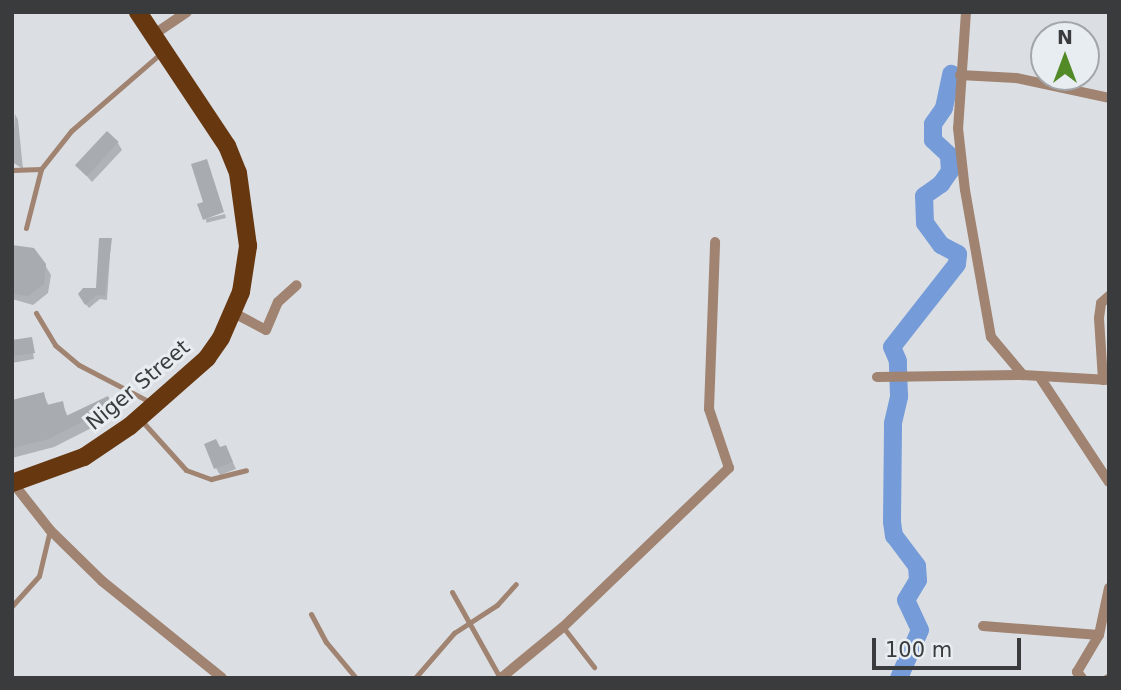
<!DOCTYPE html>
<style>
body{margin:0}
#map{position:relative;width:1121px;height:690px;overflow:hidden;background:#dbdfe4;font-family:"DejaVu Sans",sans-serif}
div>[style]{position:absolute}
.shadow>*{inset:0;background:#0003;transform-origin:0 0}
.river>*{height:18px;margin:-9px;padding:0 9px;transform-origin:9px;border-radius:9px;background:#759cd9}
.building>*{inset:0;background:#a8acb0;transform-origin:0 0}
.service>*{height:5px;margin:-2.5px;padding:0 2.5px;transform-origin:2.5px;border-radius:2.5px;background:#a08370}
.minor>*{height:10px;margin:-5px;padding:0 5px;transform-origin:5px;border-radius:5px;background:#a08370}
.primary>*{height:18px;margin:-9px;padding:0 9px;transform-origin:9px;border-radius:9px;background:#673710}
span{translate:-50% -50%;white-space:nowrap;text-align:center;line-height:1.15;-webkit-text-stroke:6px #e8edf1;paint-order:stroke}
.street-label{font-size:21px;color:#393b3d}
.frame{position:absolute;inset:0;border:14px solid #393b3d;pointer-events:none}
.north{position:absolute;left:1030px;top:21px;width:70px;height:70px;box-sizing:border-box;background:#e8edf1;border:2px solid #a2a6a9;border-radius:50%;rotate:0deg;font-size:19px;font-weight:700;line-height:28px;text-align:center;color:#393b3d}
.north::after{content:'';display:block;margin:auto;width:24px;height:32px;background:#518a27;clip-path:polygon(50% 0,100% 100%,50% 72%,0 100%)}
.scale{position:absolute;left:872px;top:638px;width:149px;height:32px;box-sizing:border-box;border:4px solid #393b3d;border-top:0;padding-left:9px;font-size:21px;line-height:24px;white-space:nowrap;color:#393b3d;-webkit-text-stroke:5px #e8edf1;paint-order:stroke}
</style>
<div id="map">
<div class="shadow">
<div style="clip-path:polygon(15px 114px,18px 120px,23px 169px,12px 162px)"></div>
<div style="clip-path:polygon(118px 143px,122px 150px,92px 182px,78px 166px)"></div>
<div style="left:225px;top:214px;width:4px;height:20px;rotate:76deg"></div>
<div style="clip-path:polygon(111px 240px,107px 300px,100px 299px,89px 308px,83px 301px,98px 290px)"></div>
<div style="clip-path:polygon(12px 249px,45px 265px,51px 275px,48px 293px,33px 305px,12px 299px)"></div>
<div style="clip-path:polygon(31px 339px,34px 359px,12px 363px,12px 340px)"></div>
<div style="clip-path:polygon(43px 394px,49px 406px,62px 403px,68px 417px,107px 398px,117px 415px,54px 447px,12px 458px,12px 402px)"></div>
<div style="clip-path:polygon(220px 449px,229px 454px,236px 469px,220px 475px,216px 468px)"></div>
</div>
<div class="river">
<div style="left:899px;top:678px;width:52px;rotate:-66.4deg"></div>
<div style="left:920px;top:630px;width:33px;rotate:-115deg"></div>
<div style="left:906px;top:600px;width:23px;rotate:-59deg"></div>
<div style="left:918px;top:580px;width:14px;rotate:-94deg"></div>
<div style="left:917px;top:566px;width:38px;rotate:-127deg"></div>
<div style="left:894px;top:536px;width:14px;rotate:-98deg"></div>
<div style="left:892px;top:522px;width:99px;rotate:-89.4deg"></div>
<div style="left:893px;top:423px;width:28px;rotate:-77deg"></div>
<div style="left:899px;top:396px;width:35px;rotate:-92deg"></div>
<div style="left:898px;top:361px;width:15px;rotate:-113deg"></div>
<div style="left:892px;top:347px;width:105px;rotate:-51.9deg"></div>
<div style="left:957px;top:264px;width:10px;rotate:-84deg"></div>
<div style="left:958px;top:254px;width:19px;rotate:-152deg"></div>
<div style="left:941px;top:245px;width:27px;rotate:-126deg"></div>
<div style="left:925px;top:223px;width:27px;rotate:-92deg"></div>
<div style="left:924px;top:196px;width:21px;rotate:-35deg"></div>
<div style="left:941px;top:184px;width:16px;rotate:-55deg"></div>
<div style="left:950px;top:171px;width:16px;rotate:-94deg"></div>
<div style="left:949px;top:155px;width:22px;rotate:-137deg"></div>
<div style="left:933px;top:140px;width:16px;rotate:-90deg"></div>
<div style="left:933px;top:124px;width:19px;rotate:-55deg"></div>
<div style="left:944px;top:108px;width:35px;rotate:-78deg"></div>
</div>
<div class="building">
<div style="left:107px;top:131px;width:16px;height:47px;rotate:43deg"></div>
<div style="clip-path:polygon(207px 159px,224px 212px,203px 220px,197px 204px,203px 202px,191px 164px)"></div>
<div style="clip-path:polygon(99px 238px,112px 238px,105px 296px,97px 295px,85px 305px,78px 294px,83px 288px,96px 288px)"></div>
<div style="clip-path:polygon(12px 245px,34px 248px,46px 264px,44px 284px,28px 296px,12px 294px)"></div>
<div style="clip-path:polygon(32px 337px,35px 353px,12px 356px,12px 340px)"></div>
<div style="clip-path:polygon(44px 392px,47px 405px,63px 401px,66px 416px,108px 396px,113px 406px,49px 439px,12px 448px,12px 400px)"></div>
<div style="clip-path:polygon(216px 439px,220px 447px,226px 445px,233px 462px,214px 469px,204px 444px)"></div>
</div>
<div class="service">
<div style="left:12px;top:170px;width:29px;rotate:-2deg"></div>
<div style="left:26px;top:228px;width:61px;rotate:-75.7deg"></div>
<div style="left:41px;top:169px;width:48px;rotate:-51.7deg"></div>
<div style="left:71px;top:131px;width:119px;rotate:-40.9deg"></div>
<div style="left:36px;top:313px;width:37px;rotate:59deg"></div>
<div style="left:55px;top:345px;width:31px;rotate:40deg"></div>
<div style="left:79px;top:365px;width:82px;rotate:27.5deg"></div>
<div style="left:141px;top:420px;width:67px;rotate:48deg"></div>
<div style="left:186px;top:470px;width:27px;rotate:20deg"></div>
<div style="left:211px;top:479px;width:36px;rotate:-14deg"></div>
<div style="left:452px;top:592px;width:98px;rotate:60.8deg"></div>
<div style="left:12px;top:606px;width:40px;rotate:-48deg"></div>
<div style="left:39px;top:576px;width:47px;rotate:-76.6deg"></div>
<div style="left:311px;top:614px;width:32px;rotate:62deg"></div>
<div style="left:326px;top:642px;width:47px;rotate:50.2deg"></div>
<div style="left:563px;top:627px;width:51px;rotate:52.2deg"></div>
<div style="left:415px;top:678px;width:60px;rotate:-49.1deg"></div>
<div style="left:454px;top:633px;width:51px;rotate:-33.1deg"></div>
<div style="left:497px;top:605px;width:28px;rotate:-48deg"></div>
<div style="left:1104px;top:678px;width:6px;rotate:-31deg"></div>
</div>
<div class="minor">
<div style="left:966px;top:12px;width:116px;rotate:93.9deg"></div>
<div style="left:958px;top:128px;width:62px;rotate:83.6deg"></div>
<div style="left:965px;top:190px;width:149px;rotate:80deg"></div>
<div style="left:991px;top:337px;width:50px;rotate:49.9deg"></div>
<div style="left:153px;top:35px;width:41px;rotate:-34.1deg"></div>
<div style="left:960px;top:75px;width:56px;rotate:3.1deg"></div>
<div style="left:1016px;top:78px;width:95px;rotate:12.1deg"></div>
<div style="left:234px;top:313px;width:36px;rotate:28deg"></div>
<div style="left:266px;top:330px;width:30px;rotate:-67deg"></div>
<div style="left:278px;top:302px;width:25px;rotate:-42deg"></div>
<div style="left:877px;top:377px;width:146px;rotate:-0.8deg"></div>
<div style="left:1023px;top:375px;width:86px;rotate:3.3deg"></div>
<div style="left:1041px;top:379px;width:123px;rotate:56.6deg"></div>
<div style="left:1103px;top:380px;width:62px;rotate:-93.7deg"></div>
<div style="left:1099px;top:318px;width:15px;rotate:-82deg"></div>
<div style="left:1101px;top:303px;width:11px;rotate:-41deg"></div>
<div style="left:13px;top:483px;width:60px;rotate:51.8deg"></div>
<div style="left:50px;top:530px;width:73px;rotate:44.4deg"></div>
<div style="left:102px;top:581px;width:154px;rotate:38.9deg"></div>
<div style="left:983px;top:626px;width:116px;rotate:4.4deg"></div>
<div style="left:501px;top:678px;width:80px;rotate:-39.4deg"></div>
<div style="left:563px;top:627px;width:230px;rotate:-43.8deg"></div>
<div style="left:729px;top:468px;width:62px;rotate:-108.7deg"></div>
<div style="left:709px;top:409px;width:167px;rotate:-87.9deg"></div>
<div style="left:1082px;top:678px;width:8px;rotate:-130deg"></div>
<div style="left:1077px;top:672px;width:43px;rotate:-59.3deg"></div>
<div style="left:1099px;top:635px;width:48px;rotate:-78deg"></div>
</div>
<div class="primary">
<div style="left:12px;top:483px;width:77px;rotate:-19.9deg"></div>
<div style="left:84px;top:457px;width:55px;rotate:-34deg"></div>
<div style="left:130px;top:426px;width:103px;rotate:-41.4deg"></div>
<div style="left:207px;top:358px;width:24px;rotate:-55deg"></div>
<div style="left:221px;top:338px;width:50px;rotate:-66.5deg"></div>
<div style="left:241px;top:292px;width:47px;rotate:-81.3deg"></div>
<div style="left:248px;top:246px;width:74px;rotate:-97.8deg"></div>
<div style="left:238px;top:173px;width:29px;rotate:-112deg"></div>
<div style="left:227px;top:146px;width:161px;rotate:-123.6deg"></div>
</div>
<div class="street-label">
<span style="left:138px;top:385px;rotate:-40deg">Niger Street</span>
</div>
<div class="frame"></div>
<div class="north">N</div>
<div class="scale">100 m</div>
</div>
